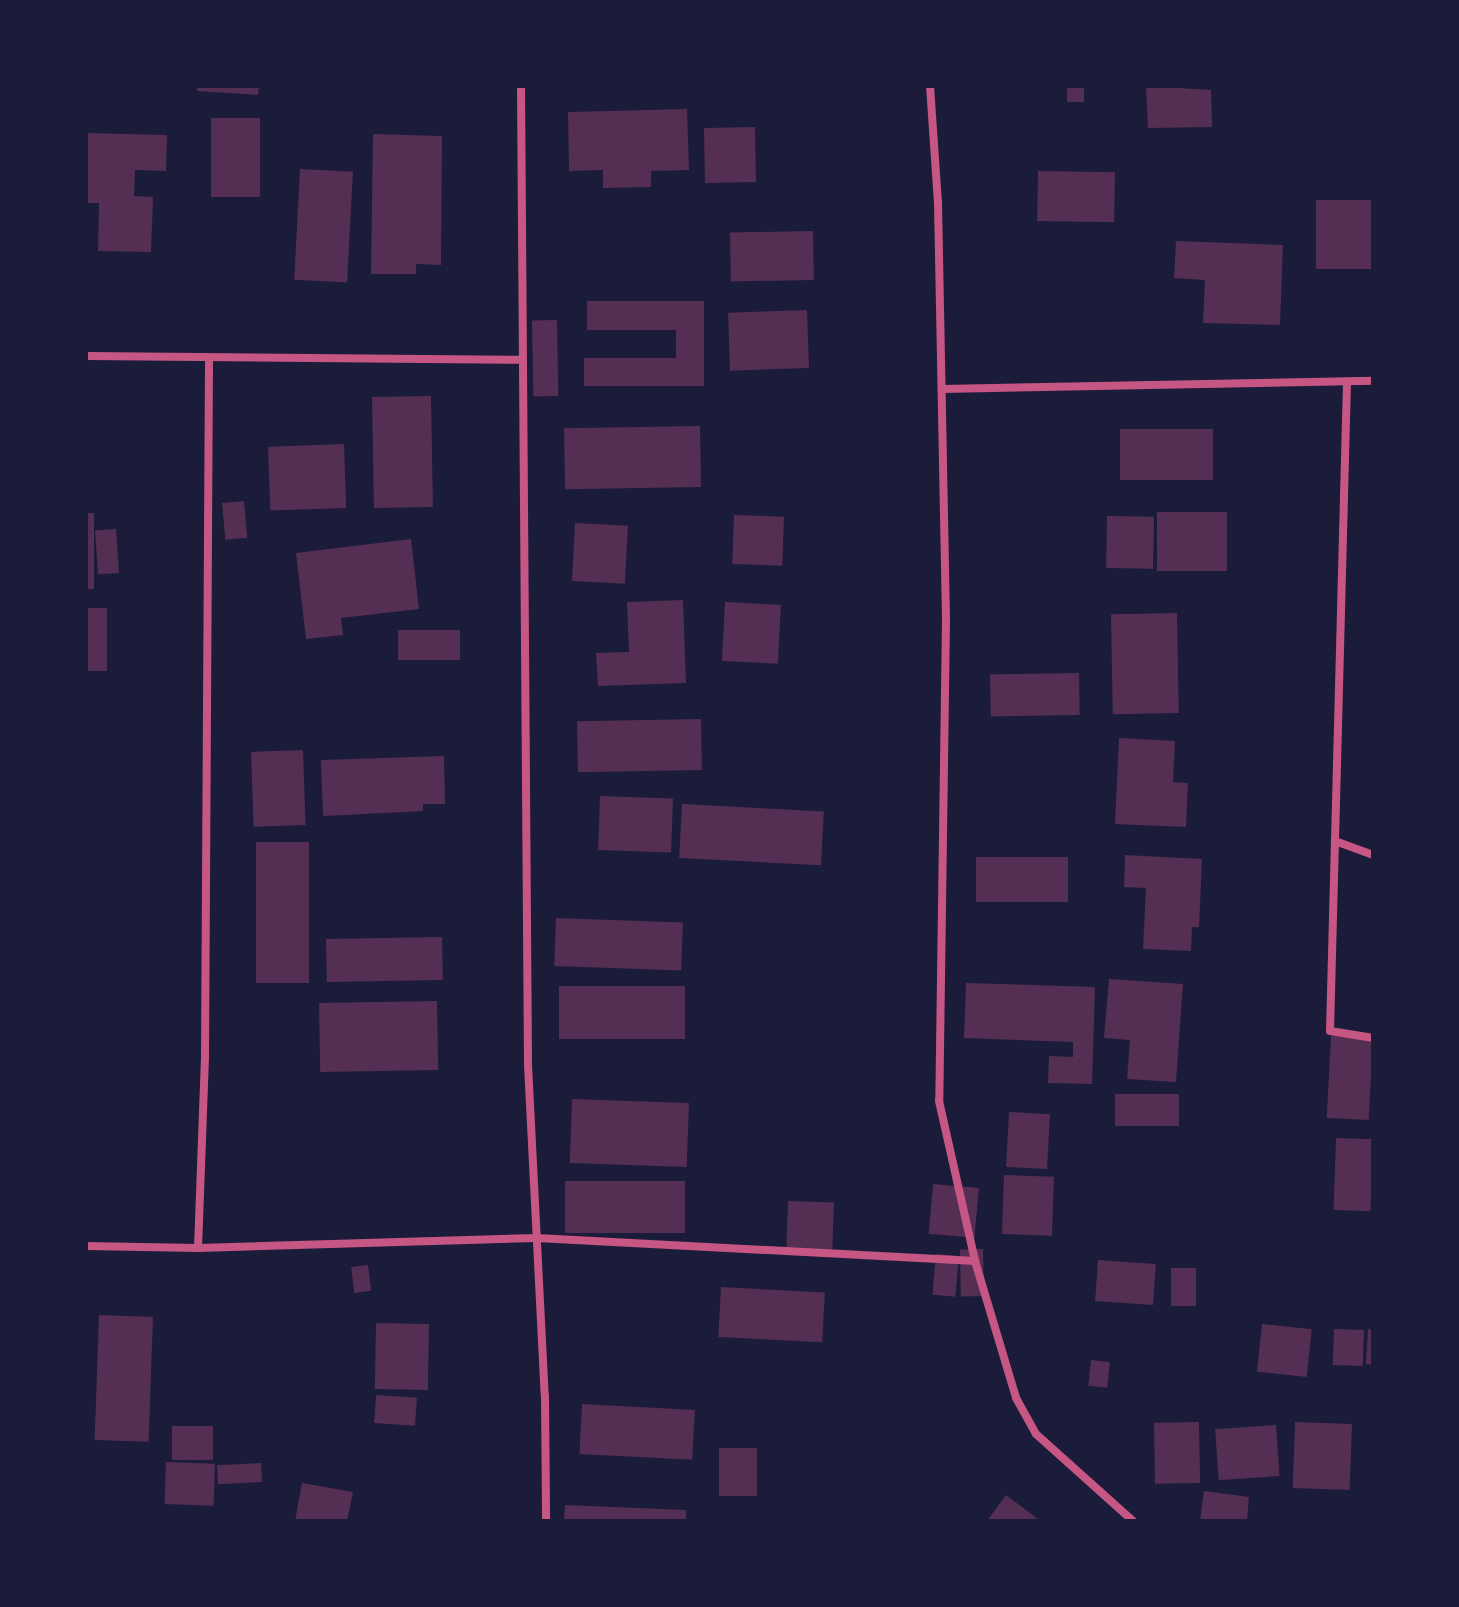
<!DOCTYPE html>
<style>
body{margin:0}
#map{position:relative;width:1459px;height:1607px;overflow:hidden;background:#1b1b3a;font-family:"Noto Serif",serif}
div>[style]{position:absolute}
.building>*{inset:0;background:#542f53;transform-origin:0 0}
.minor>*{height:8px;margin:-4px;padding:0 4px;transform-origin:4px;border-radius:4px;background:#c65784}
span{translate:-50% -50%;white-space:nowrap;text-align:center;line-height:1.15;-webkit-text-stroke:6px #1b1b3a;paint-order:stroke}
.frame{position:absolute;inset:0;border:88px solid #1b1b3a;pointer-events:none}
</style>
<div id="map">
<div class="building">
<div style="clip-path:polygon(197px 86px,259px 86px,258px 95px,197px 91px)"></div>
<div style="left:1067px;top:86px;width:17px;height:16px"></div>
<div style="clip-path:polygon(1146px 86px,1211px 90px,1212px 127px,1148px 128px)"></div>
<div style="clip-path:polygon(687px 109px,689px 170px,651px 171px,651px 187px,603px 188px,603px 170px,569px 171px,568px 112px)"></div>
<div style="left:211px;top:118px;width:49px;height:79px"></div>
<div style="left:755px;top:127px;width:55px;height:51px;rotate:89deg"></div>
<div style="clip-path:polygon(86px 133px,167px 135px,166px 171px,135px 170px,134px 196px,153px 197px,151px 252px,98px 251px,99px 203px,86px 203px)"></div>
<div style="clip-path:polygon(373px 134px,442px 136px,441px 265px,416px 264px,416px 274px,371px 274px)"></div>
<div style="left:300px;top:169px;width:53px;height:111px;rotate:3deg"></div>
<div style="left:1038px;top:171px;width:77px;height:50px;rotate:1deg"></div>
<div style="left:1373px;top:200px;width:69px;height:57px;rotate:90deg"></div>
<div style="left:813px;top:231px;width:49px;height:83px;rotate:89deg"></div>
<div style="clip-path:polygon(1176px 241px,1283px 245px,1280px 325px,1203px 323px,1205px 280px,1174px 278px)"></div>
<div style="clip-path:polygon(587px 301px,704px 301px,704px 386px,584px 386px,584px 358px,676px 358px,676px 330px,587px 330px)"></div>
<div style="left:807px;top:310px;width:58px;height:79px;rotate:88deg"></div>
<div style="left:557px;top:320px;width:76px;height:25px;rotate:89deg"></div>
<div style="left:431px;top:396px;width:111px;height:59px;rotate:89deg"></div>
<div style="left:700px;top:426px;width:61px;height:136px;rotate:89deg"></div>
<div style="left:1120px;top:429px;width:93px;height:51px"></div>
<div style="left:344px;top:444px;width:64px;height:76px;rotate:88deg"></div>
<div style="left:244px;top:501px;width:37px;height:22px;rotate:85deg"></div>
<div style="left:1157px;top:512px;width:70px;height:59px"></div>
<div style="left:86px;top:513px;width:8px;height:76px"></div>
<div style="left:734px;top:515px;width:50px;height:49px;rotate:2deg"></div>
<div style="left:1107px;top:516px;width:47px;height:52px;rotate:1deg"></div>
<div style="left:575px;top:523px;width:53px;height:58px;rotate:3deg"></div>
<div style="left:116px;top:529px;width:44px;height:21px;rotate:86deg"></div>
<div style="clip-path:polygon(411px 539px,419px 609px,341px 618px,343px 635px,306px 639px,296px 553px)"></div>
<div style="clip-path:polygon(683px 600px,686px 683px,598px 686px,596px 653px,629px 652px,627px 602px)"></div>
<div style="left:725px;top:602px;width:56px;height:59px;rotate:3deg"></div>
<div style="left:86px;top:608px;width:21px;height:63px"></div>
<div style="left:1177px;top:613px;width:100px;height:66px;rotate:89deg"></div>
<div style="left:460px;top:630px;width:30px;height:62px;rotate:90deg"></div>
<div style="left:1079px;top:673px;width:42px;height:89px;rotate:89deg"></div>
<div style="left:701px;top:719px;width:51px;height:124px;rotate:89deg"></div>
<div style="clip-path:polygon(1119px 738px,1175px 741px,1173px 782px,1188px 783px,1186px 827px,1115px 824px)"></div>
<div style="left:303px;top:750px;width:75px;height:52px;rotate:88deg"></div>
<div style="clip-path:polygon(444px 756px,445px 804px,423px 804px,423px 811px,323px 816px,321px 760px)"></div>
<div style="left:600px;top:796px;width:73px;height:54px;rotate:2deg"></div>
<div style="left:682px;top:804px;width:142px;height:54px;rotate:3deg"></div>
<div style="left:256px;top:842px;width:53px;height:141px"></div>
<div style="clip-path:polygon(1125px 855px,1202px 859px,1199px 927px,1192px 927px,1191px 951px,1143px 949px,1146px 888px,1124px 887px)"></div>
<div style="left:1068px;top:857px;width:45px;height:92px;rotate:90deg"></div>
<div style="left:556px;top:918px;width:127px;height:48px;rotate:2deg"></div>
<div style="left:442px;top:937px;width:43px;height:116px;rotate:89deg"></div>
<div style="clip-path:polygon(1109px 979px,1183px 984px,1176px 1082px,1127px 1079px,1130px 1040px,1104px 1038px)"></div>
<div style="clip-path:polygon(966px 983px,1095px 987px,1092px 1084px,1048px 1083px,1049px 1056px,1073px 1057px,1073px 1042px,964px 1038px)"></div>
<div style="left:685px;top:986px;width:53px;height:126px;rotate:90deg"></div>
<div style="left:437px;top:1001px;width:69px;height:118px;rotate:89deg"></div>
<div style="left:1331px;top:1036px;width:42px;height:82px;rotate:3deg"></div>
<div style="left:1179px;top:1094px;width:32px;height:64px;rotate:90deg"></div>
<div style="left:572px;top:1099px;width:117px;height:64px;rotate:2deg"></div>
<div style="left:1009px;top:1112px;width:41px;height:55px;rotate:3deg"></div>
<div style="left:1336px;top:1138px;width:37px;height:72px;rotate:2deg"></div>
<div style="left:1004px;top:1175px;width:50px;height:59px;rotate:2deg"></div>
<div style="left:685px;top:1181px;width:52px;height:120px;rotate:90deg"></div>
<div style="left:933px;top:1184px;width:46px;height:50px;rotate:5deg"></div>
<div style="left:788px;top:1201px;width:46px;height:51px;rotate:2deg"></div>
<div style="left:983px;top:1249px;width:47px;height:23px;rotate:89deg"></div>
<div style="left:936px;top:1254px;width:23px;height:41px;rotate:5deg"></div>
<div style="left:1098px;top:1260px;width:58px;height:41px;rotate:4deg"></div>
<div style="left:368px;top:1265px;width:26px;height:17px;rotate:83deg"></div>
<div style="left:1196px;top:1268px;width:38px;height:25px;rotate:90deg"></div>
<div style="left:721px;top:1287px;width:104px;height:50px;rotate:3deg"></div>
<div style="left:99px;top:1315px;width:54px;height:125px;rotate:2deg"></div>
<div style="left:376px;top:1323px;width:53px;height:66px;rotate:1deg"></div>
<div style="left:1262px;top:1324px;width:50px;height:48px;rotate:6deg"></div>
<div style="left:1334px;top:1329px;width:30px;height:36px;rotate:2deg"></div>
<div style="clip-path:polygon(1368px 1329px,1373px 1330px,1373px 1365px,1366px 1364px)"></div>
<div style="left:1091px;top:1360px;width:19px;height:26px;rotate:6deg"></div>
<div style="left:376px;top:1395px;width:41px;height:28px;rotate:4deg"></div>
<div style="left:582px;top:1404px;width:113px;height:50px;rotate:3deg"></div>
<div style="left:1199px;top:1422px;width:61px;height:45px;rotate:89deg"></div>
<div style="left:1295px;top:1422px;width:57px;height:66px;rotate:2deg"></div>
<div style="left:1276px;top:1425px;width:51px;height:61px;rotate:86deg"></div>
<div style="left:172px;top:1426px;width:41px;height:34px"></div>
<div style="left:757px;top:1448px;width:48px;height:38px;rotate:90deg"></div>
<div style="left:166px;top:1462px;width:49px;height:42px;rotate:2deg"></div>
<div style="left:261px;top:1463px;width:19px;height:44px;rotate:87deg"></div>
<div style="clip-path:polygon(302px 1483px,353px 1492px,347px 1521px,295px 1521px)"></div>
<div style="clip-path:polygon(1204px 1491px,1249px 1497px,1247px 1521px,1200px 1521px)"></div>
<div style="clip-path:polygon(1006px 1495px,1037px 1518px,1035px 1521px,987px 1521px)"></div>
<div style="clip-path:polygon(565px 1505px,686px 1510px,686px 1521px,564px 1521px)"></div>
</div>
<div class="minor">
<div style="left:521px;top:86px;width:979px;rotate:89.59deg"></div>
<div style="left:528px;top:1065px;width:331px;rotate:87.1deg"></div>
<div style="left:545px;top:1396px;width:125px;rotate:89.5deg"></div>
<div style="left:930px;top:86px;width:117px;rotate:86.1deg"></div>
<div style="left:938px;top:203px;width:417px;rotate:88.9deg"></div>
<div style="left:946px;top:620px;width:481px;rotate:90.8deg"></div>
<div style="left:939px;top:1101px;width:164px;rotate:77.3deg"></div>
<div style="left:975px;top:1261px;width:143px;rotate:73.3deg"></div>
<div style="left:1016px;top:1398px;width:41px;rotate:60.9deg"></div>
<div style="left:1036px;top:1434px;width:130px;rotate:41.9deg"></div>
<div style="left:86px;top:356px;width:436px;rotate:0.5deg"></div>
<div style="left:1347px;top:382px;width:649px;rotate:91.5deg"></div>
<div style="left:1330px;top:1031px;width:44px;rotate:9.2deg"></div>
<div style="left:942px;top:389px;width:431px;rotate:-1.1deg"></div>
<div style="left:1335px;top:841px;width:40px;rotate:20.2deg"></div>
<div style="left:86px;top:1246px;width:112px;rotate:1deg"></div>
<div style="left:198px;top:1248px;width:339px;rotate:-1.7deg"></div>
<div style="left:537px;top:1238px;width:439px;rotate:3deg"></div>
<div style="left:198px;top:1248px;width:191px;rotate:-87.9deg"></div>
<div style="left:205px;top:1057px;width:697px;rotate:-89.67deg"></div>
</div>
<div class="frame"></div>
</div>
